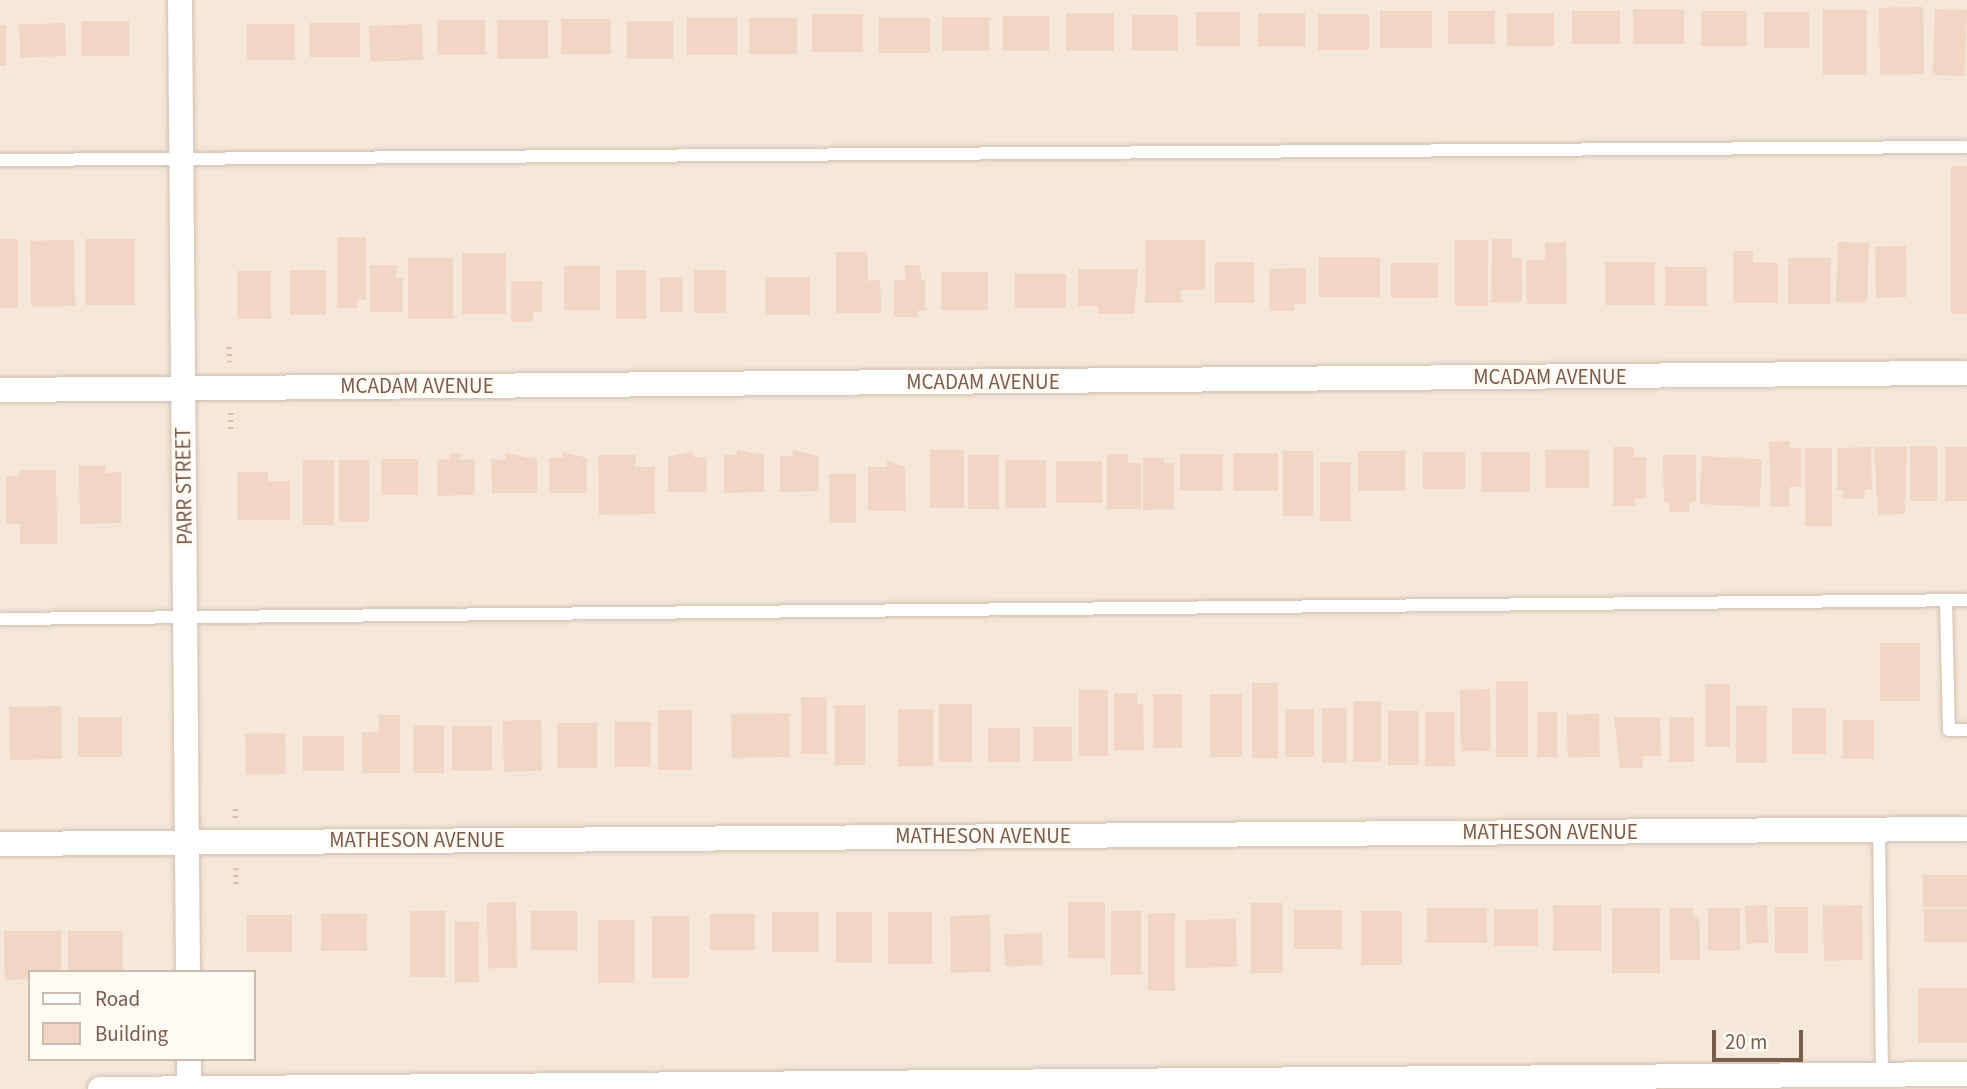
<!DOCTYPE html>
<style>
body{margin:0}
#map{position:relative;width:1967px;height:1089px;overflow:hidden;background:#fdf6ec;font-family:"Source Sans 3",sans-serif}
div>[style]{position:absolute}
.residential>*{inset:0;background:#f5e8da}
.building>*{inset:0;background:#f3d5c3;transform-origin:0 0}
.path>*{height:4.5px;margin-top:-2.25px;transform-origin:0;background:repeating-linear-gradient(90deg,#d9b8a5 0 2px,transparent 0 7px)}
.roads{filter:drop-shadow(0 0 2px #d1beb0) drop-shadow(0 0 2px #d1beb0)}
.service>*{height:12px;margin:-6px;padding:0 6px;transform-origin:6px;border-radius:6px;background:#fff}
.minor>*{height:24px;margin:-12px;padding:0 12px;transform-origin:12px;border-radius:12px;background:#fff}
span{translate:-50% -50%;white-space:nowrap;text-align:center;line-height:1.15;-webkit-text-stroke:6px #fffaf3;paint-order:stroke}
.street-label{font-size:21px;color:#7a5c4d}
.legend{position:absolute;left:28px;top:970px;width:228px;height:91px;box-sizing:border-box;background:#fffaf3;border:2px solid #cabbb1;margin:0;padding:9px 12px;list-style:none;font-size:21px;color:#7a5c4d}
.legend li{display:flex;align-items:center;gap:14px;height:35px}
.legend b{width:35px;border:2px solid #cabbb1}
.scale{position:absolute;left:1712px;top:1030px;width:91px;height:32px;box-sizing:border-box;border:4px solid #7a5c4d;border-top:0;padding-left:9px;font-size:21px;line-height:24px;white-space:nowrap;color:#7a5c4d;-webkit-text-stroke:5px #fffaf3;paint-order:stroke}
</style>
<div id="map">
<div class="residential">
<div style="clip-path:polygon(evenodd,0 0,1967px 0,1967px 1089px,0 1089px,0 0,30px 972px,254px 972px,254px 1059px,30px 1059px,30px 972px)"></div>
</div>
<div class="building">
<div style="left:1923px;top:7px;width:67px;height:44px;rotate:89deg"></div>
<div style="left:1633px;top:9px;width:51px;height:35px"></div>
<div style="left:1935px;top:9px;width:32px;height:66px;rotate:2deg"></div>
<div style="left:1823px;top:10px;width:44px;height:65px"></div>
<div style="left:1380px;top:11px;width:52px;height:37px"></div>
<div style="left:1448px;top:11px;width:47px;height:33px"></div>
<div style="left:1572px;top:11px;width:48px;height:33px"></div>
<div style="left:1701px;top:11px;width:46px;height:35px"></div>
<div style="left:1196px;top:12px;width:44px;height:34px"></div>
<div style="left:1764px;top:12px;width:45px;height:36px"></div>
<div style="left:1114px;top:13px;width:38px;height:48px;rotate:90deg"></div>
<div style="left:1258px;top:13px;width:47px;height:33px"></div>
<div style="left:1554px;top:13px;width:33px;height:47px;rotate:90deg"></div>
<div style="left:863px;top:14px;width:38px;height:51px;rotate:90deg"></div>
<div style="left:1318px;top:14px;width:51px;height:36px"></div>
<div style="left:1178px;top:15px;width:36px;height:46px;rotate:90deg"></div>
<div style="left:1003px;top:16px;width:46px;height:35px"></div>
<div style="left:942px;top:17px;width:47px;height:34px"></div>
<div style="left:737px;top:18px;width:37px;height:50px;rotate:90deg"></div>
<div style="left:797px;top:18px;width:36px;height:48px;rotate:90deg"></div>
<div style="left:879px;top:18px;width:51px;height:35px"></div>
<div style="left:561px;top:19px;width:50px;height:35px"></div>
<div style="left:485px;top:20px;width:35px;height:48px;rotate:90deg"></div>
<div style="left:548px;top:20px;width:39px;height:51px;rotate:90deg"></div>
<div style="left:129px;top:21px;width:35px;height:48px;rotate:90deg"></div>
<div style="left:627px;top:21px;width:46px;height:38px"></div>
<div style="left:65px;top:23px;width:33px;height:46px;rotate:88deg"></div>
<div style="left:309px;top:23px;width:51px;height:34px"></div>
<div style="left:247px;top:24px;width:48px;height:36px"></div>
<div style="left:422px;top:24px;width:36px;height:53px;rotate:88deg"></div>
<div style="left:0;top:25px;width:6px;height:41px"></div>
<div style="left:1951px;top:166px;width:16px;height:148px"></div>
<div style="clip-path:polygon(337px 237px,366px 237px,366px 300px,357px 300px,357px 308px,337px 308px)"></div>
<div style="left:0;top:239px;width:18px;height:69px"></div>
<div style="left:135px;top:239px;width:66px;height:50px;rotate:90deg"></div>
<div style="clip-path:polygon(1492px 239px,1512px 239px,1512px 258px,1522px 258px,1522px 302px,1491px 303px)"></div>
<div style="left:74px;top:240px;width:66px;height:44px;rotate:89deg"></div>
<div style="clip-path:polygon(1145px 240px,1205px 240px,1205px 290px,1181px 290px,1181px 303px,1145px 303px)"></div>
<div style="left:1488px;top:240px;width:66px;height:33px;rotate:90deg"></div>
<div style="clip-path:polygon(1566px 242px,1567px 304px,1527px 304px,1526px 260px,1545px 260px,1545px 243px)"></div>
<div style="left:1838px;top:242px;width:31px;height:60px;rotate:2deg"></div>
<div style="left:1906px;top:246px;width:51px;height:31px;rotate:89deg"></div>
<div style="clip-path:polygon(1733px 251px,1753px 251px,1753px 262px,1778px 263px,1778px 303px,1733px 303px)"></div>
<div style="clip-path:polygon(836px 252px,867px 252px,868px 281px,880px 280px,881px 313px,836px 313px)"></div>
<div style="left:506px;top:253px;width:61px;height:44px;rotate:90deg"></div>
<div style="left:1319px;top:257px;width:61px;height:40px"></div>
<div style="left:408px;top:258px;width:45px;height:61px"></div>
<div style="left:1788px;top:258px;width:43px;height:46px"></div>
<div style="left:1215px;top:262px;width:39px;height:41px"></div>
<div style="left:1655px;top:262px;width:43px;height:50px;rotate:90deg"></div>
<div style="left:1391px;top:263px;width:47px;height:35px"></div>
<div style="clip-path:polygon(370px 265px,397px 265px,396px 278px,403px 278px,403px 312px,370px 312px)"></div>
<div style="clip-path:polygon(905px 265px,920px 265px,921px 280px,925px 280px,925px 311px,917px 311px,918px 317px,894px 317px,894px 280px,905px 280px)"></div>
<div style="left:564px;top:266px;width:36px;height:44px"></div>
<div style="left:1665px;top:267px;width:42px;height:39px"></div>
<div style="clip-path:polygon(1306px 268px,1306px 304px,1295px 304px,1294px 311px,1269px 311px,1269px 269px)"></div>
<div style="clip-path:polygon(1078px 269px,1138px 269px,1134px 314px,1098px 314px,1098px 306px,1078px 306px)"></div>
<div style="left:290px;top:270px;width:36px;height:45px"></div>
<div style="left:616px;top:270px;width:30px;height:49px"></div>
<div style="left:726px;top:270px;width:43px;height:32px;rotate:90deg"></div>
<div style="left:237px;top:271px;width:34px;height:48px"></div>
<div style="left:941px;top:272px;width:47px;height:38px"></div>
<div style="left:1066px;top:274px;width:34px;height:51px;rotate:90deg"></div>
<div style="left:660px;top:277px;width:23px;height:35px"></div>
<div style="left:765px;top:277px;width:45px;height:38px"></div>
<div style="clip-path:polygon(511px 281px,542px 281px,542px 312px,533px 312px,533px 322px,511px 322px)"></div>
<div style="clip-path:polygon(1789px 441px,1790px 448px,1801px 448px,1801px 487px,1789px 487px,1789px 507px,1771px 507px,1769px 442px)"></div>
<div style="left:1910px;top:446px;width:27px;height:55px"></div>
<div style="clip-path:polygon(1613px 447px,1634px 447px,1634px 457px,1646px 457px,1646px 498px,1635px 499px,1635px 506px,1613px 506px)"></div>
<div style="clip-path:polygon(1871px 447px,1872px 490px,1865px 490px,1864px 499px,1843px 499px,1843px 490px,1837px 490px,1837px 448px)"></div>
<div style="clip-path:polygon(1874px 447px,1907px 447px,1905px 514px,1878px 515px)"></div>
<div style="left:1967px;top:447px;width:54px;height:22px;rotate:90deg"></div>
<div style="left:1805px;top:448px;width:27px;height:78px"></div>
<div style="clip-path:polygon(737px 450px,764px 455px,764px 492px,724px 493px,724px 455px,737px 455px)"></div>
<div style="clip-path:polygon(792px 450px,819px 456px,819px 491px,780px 492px,780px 456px,793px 456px)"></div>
<div style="left:930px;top:450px;width:34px;height:58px"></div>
<div style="left:1589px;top:450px;width:38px;height:44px;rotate:90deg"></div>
<div style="clip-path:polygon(693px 451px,693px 457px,707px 457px,707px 492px,668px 492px,668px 457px)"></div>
<div style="left:1283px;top:451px;width:30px;height:65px"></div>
<div style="left:1405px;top:451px;width:40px;height:47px;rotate:90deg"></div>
<div style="clip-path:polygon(563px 452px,587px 458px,587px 493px,549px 493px,549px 458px,563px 458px)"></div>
<div style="left:1423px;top:452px;width:42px;height:37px"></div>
<div style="left:1481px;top:452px;width:49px;height:40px"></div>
<div style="clip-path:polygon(451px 453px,461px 453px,460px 460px,475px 459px,475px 495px,437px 496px,437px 460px,451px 459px)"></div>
<div style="clip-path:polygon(505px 453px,537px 459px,537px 493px,492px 493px,491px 459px,506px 460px)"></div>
<div style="left:1233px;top:453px;width:45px;height:38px"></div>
<div style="clip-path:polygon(1107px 454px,1128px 454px,1128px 463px,1141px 463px,1141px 509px,1107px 509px)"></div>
<div style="left:1180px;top:454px;width:43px;height:37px"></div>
<div style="clip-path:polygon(598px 455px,636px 455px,635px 467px,655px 467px,655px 514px,599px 515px)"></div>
<div style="left:968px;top:455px;width:31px;height:54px"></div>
<div style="clip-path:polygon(1663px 455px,1696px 455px,1696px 501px,1689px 502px,1689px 512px,1669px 512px,1669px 502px,1664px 502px)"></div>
<div style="left:1702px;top:456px;width:60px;height:48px;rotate:3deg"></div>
<div style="clip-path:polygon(1143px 458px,1164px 458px,1164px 463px,1174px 463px,1174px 509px,1143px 510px)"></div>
<div style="left:381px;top:459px;width:37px;height:36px"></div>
<div style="left:303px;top:460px;width:31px;height:65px"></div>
<div style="left:339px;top:460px;width:30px;height:62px"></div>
<div style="clip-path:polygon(887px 460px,905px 467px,906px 511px,868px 511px,868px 467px,887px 467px)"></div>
<div style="left:1046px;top:460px;width:48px;height:41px;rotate:90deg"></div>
<div style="left:1056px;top:461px;width:46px;height:42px"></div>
<div style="left:1320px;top:462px;width:31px;height:59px"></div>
<div style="clip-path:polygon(79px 466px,106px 466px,105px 473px,121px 472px,121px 523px,80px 524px)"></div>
<div style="clip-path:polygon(20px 470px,56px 470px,57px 544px,20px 544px,20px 524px,6px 524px,6px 476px,19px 476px)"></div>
<div style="clip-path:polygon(237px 472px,268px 472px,268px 481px,290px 481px,290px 520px,237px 520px)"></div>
<div style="left:829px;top:474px;width:27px;height:49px"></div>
<div style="left:1880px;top:643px;width:40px;height:58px"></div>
<div style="left:1496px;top:681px;width:32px;height:76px"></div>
<div style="left:1252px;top:683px;width:26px;height:75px"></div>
<div style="left:1705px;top:684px;width:25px;height:63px"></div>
<div style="left:1490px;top:689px;width:62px;height:30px;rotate:89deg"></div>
<div style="left:1108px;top:690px;width:66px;height:29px;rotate:90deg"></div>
<div style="clip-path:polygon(1114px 693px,1137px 693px,1137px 704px,1143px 704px,1144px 750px,1114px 750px)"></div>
<div style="left:1153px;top:694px;width:29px;height:54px"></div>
<div style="left:1210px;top:694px;width:32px;height:63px"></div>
<div style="left:801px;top:697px;width:26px;height:57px"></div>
<div style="left:1353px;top:701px;width:28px;height:61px"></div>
<div style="left:972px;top:704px;width:58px;height:33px;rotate:90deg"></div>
<div style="left:835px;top:705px;width:30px;height:60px"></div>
<div style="left:61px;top:706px;width:53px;height:52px;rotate:89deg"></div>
<div style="left:1767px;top:706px;width:57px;height:31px;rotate:90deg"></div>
<div style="left:1322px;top:708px;width:25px;height:55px"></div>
<div style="left:1826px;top:708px;width:46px;height:34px;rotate:90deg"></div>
<div style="left:898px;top:709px;width:35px;height:57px"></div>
<div style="left:1285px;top:709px;width:29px;height:48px"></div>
<div style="left:692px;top:710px;width:60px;height:34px;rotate:90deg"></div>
<div style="left:1388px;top:711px;width:31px;height:54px"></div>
<div style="left:1455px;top:712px;width:54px;height:30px;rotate:90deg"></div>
<div style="left:1537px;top:712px;width:20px;height:45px"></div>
<div style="left:789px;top:713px;width:44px;height:58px;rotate:89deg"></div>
<div style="left:1599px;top:714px;width:43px;height:32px;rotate:89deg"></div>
<div style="clip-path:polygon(379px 715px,400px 715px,400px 773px,362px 773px,362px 732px,379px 732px)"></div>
<div style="left:122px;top:717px;width:40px;height:44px;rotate:90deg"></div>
<div style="clip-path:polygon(1614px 717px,1660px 717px,1661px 756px,1643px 756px,1643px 768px,1620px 768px)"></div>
<div style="left:1669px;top:717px;width:25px;height:45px"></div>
<div style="left:541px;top:720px;width:51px;height:38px;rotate:89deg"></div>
<div style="left:1843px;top:720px;width:31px;height:39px"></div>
<div style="left:615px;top:722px;width:36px;height:45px"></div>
<div style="left:557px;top:723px;width:40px;height:45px"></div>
<div style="left:413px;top:725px;width:31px;height:48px"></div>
<div style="left:452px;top:726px;width:40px;height:45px"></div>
<div style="left:1072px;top:727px;width:34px;height:39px;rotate:90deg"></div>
<div style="left:988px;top:728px;width:32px;height:34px"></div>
<div style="left:285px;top:733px;width:41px;height:40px;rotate:89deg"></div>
<div style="left:303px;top:736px;width:41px;height:35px"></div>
<div style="left:1923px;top:875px;width:44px;height:32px"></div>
<div style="left:516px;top:902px;width:66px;height:29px;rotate:89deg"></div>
<div style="left:1068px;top:902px;width:37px;height:56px"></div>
<div style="left:1251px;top:903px;width:32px;height:70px"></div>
<div style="left:1553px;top:905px;width:48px;height:46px"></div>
<div style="left:1767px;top:905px;width:38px;height:22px;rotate:88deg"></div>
<div style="left:1862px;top:905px;width:55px;height:39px;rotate:89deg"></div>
<div style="left:1775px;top:907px;width:33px;height:46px"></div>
<div style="left:1427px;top:908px;width:60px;height:35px"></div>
<div style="left:1612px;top:908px;width:48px;height:65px"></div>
<div style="clip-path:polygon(1669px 908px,1693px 908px,1693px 917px,1699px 917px,1700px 960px,1670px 960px)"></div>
<div style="left:1708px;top:908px;width:32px;height:43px"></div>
<div style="left:1494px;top:909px;width:44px;height:37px"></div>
<div style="left:1967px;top:909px;width:33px;height:43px;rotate:90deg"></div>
<div style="left:1294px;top:910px;width:48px;height:39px"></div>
<div style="left:410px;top:911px;width:35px;height:66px"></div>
<div style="left:531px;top:911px;width:46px;height:39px"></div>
<div style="left:1111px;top:911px;width:30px;height:64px"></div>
<div style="left:1361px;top:911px;width:41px;height:54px"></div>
<div style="left:772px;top:912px;width:47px;height:40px"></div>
<div style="left:836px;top:912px;width:36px;height:51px"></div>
<div style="left:888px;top:912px;width:44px;height:52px"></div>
<div style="left:1148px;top:913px;width:27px;height:78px"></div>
<div style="left:367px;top:914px;width:37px;height:46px;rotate:90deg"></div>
<div style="left:755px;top:914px;width:36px;height:45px;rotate:90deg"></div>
<div style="left:292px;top:915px;width:37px;height:45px;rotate:90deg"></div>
<div style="left:990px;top:915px;width:57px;height:40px;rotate:89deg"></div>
<div style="left:652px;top:916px;width:37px;height:62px"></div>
<div style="left:1236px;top:919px;width:48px;height:51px;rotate:89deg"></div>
<div style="left:598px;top:920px;width:37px;height:63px"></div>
<div style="left:455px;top:922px;width:24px;height:60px"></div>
<div style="clip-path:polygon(4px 931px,61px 931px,61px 972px,30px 972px,30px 979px,5px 980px)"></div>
<div style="left:68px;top:931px;width:55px;height:41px"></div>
<div style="left:1042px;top:933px;width:32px;height:38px;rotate:88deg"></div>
<div style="left:1967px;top:988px;width:55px;height:49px;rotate:90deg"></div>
</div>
<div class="path">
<div style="left:229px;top:347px;width:15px;rotate:86deg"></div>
<div style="left:231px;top:413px;width:17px;rotate:90deg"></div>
<div style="left:235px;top:818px;width:14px;rotate:-90deg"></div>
<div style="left:236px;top:868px;width:17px;rotate:90deg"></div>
</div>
<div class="roads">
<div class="service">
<div style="left:0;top:160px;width:1967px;rotate:-0.38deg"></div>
<div style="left:1946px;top:600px;width:130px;rotate:88.7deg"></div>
<div style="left:1949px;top:730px;width:18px"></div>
<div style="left:0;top:619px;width:1967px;rotate:-0.55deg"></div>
<div style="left:1879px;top:830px;width:245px;rotate:89.3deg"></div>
</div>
<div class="minor">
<div style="left:180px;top:0;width:972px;rotate:89.53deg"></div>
<div style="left:0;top:390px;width:1967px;rotate:-0.5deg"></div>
<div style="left:0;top:844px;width:1967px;rotate:-0.44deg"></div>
<div style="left:189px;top:1059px;width:30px;rotate:90deg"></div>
<div style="left:100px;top:1089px;width:1867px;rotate:-0.46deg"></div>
</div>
</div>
<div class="street-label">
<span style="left:1550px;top:377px">MCADAM AVENUE</span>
<span style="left:983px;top:382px">MCADAM AVENUE</span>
<span style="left:417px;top:386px">MCADAM AVENUE</span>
<span style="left:184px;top:486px;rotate:-91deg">PARR STREET</span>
<span style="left:1550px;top:832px">MATHESON AVENUE</span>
<span style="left:983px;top:836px">MATHESON AVENUE</span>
<span style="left:417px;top:840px">MATHESON AVENUE</span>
</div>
<ul class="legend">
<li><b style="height:9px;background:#fff"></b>Road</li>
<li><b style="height:19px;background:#f3d5c3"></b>Building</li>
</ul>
<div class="scale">20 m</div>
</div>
